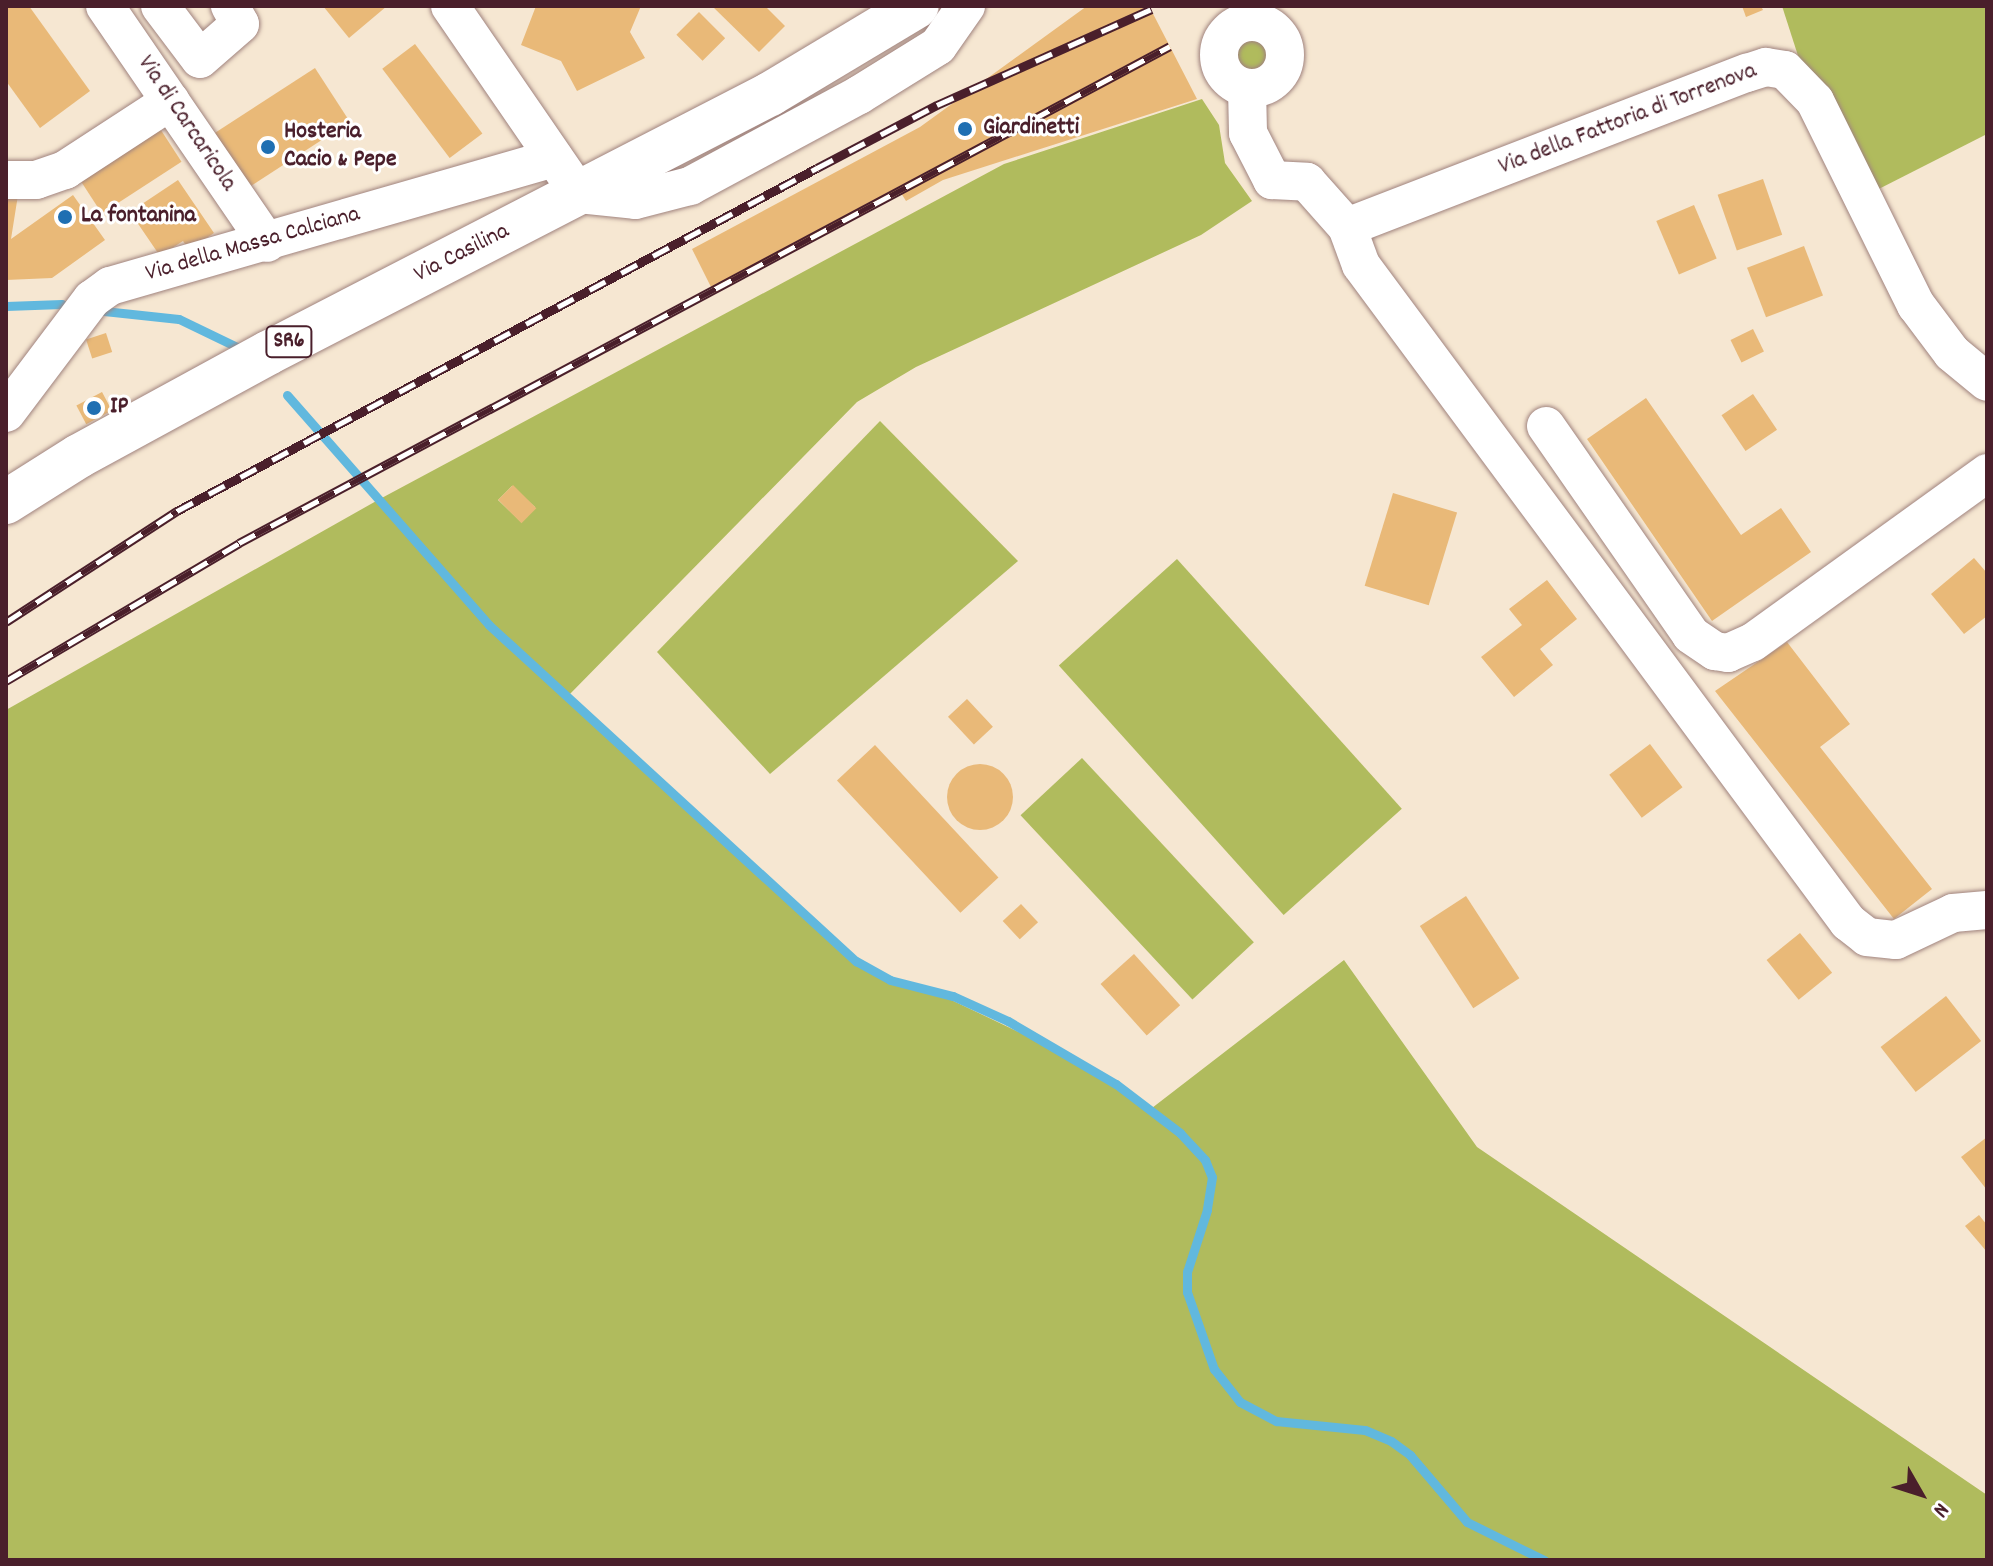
<!DOCTYPE html>
<style>
body{margin:0}
#map{position:relative;width:1993px;height:1566px;overflow:hidden;background:#f6e7d2;font-family:Dekko,sans-serif}
div>[style]{position:absolute}
.green>*{inset:0;background:#b0bb5d;transform-origin:0 0}
.round{border-radius:50%}
.stream>*{height:9px;margin:-4.5px;padding:0 4.5px;transform-origin:4.5px;border-radius:4.5px;background:#61b8de}
.building>*{inset:0;background:#e9b978;transform-origin:0 0}
.roads{filter:drop-shadow(0 0 2px #a0837e) drop-shadow(0 0 2px #a0837e)}
.minor>*{height:38px;margin:-19px;padding:0 19px;transform-origin:19px;border-radius:19px;background:#fff}
.minor>.ring{margin:-19px;padding:0;box-sizing:content-box;background:none;border:38px solid #fff;border-radius:50%}
.major>*{height:44px;margin:-22px;padding:0 22px;transform-origin:22px;border-radius:22px;background:#fff}
.rail>*{height:9px;margin-top:-4.5px;transform-origin:0;background:repeating-linear-gradient(90deg,#fff 0 18px,#4a1f2b 0 36px);box-sizing:border-box;border-block:2px solid #4a1f2b}
.dots>*{width:22px;height:22px;translate:-50% -50%;box-sizing:border-box;border:4px solid #fff;border-radius:50%}
span{translate:-50% -50%;white-space:nowrap;text-align:center;line-height:1.15;-webkit-text-stroke:6px #fff;paint-order:stroke}
.shield-label span{padding:2px 6px;background:#fff;border:2px solid;border-radius:6px;-webkit-text-stroke-width:0}
.shield-label{font-size:22px;color:#4a1f2b;font-weight:700}
.street-label{font-size:24px;color:#4a1f2b}
.poi-label{font-size:24px;color:#4a1f2b;font-weight:700}
.left{translate:0 -50%;text-align:left}
.frame{position:absolute;inset:0;border:8px solid #4a1f2b;pointer-events:none}
.north{position:absolute;left:1881px;top:1454px;width:80px;height:80px;-webkit-text-stroke:6px #fff;paint-order:stroke;rotate:129deg;font-size:22px;font-weight:700;line-height:32px;text-align:center;color:#4a1f2b}
.north::after{content:'';display:block;margin:auto;width:28px;height:36px;background:#4a1f2b;clip-path:polygon(50% 0,100% 100%,50% 72%,0 100%)}
</style>
<div id="map">
<div class="green">
<div style="clip-path:polygon(1782px 6px,1987px 6px,1987px 134px,1863px 197px,1810px 93px)"></div>
<div class="round" style="left:1235px;top:39px;width:34px;height:34px"></div>
<div style="clip-path:polygon(evenodd,1202px 99px,1219px 125px,1225px 163px,1252px 201px,1201px 235px,916px 367px,857px 402px,567px 697px,868px 969px,928px 989px,1061px 1052px,1152px 1108px,1344px 960px,1477px 1147px,1987px 1495px,1987px 1560px,6px 1560px,6px 710px,378px 500px,1004px 164px,1202px 99px,512px 486px,535px 507px,521px 522px,498px 500px,512px 486px)"></div>
<div style="clip-path:polygon(880px 421px,1018px 561px,770px 774px,657px 652px)"></div>
<div style="left:1177px;top:559px;width:336px;height:159px;rotate:48deg"></div>
<div style="left:1082px;top:758px;width:252px;height:84px;rotate:47deg"></div>
</div>
<div class="stream">
<div style="left:6px;top:306px;width:56px;rotate:-2deg"></div>
<div style="left:104px;top:311px;width:75px;rotate:6.1deg"></div>
<div style="left:179px;top:319px;width:69px;rotate:25.8deg"></div>
<div style="left:287px;top:395px;width:306px;rotate:48.7deg"></div>
<div style="left:489px;top:625px;width:498px;rotate:42.5deg"></div>
<div style="left:856px;top:961px;width:39px;rotate:29deg"></div>
<div style="left:890px;top:980px;width:65px;rotate:14.3deg"></div>
<div style="left:953px;top:996px;width:60px;rotate:24.4deg"></div>
<div style="left:1008px;top:1021px;width:125px;rotate:30.3deg"></div>
<div style="left:1116px;top:1084px;width:81px;rotate:37.4deg"></div>
<div style="left:1180px;top:1133px;width:37px;rotate:47deg"></div>
<div style="left:1205px;top:1160px;width:18px;rotate:68deg"></div>
<div style="left:1212px;top:1177px;width:33px;rotate:99deg"></div>
<div style="left:1207px;top:1210px;width:65px;rotate:107.9deg"></div>
<div style="left:1187px;top:1272px;width:20px;rotate:90deg"></div>
<div style="left:1187px;top:1292px;width:82px;rotate:70.7deg"></div>
<div style="left:1214px;top:1369px;width:42px;rotate:51.8deg"></div>
<div style="left:1240px;top:1402px;width:41px;rotate:27.8deg"></div>
<div style="left:1276px;top:1421px;width:89px;rotate:5.8deg"></div>
<div style="left:1365px;top:1430px;width:28px;rotate:23deg"></div>
<div style="left:1391px;top:1441px;width:24px;rotate:36deg"></div>
<div style="left:1410px;top:1455px;width:88px;rotate:49.6deg"></div>
<div style="left:1467px;top:1522px;width:86px;rotate:26.3deg"></div>
</div>
<div class="building">
<div style="clip-path:polygon(6px 6px,29px 6px,90px 91px,40px 128px,6px 81px)"></div>
<div style="clip-path:polygon(323px 6px,387px 6px,349px 38px)"></div>
<div style="clip-path:polygon(536px 6px,641px 6px,630px 32px,645px 58px,577px 91px,561px 61px,521px 45px)"></div>
<div style="clip-path:polygon(712px 6px,765px 6px,785px 26px,759px 52px)"></div>
<div style="clip-path:polygon(1087px 6px,1149px 6px,1197px 99px,943px 180px,906px 201px,901px 193px,714px 293px,692px 249px,920px 127px)"></div>
<div style="clip-path:polygon(1742px 6px,1761px 6px,1763px 10px,1746px 17px)"></div>
<div style="left:699px;top:12px;width:37px;height:32px;rotate:45deg"></div>
<div style="left:415px;top:44px;width:112px;height:41px;rotate:53deg"></div>
<div style="left:315px;top:68px;width:64px;height:120px;rotate:57deg"></div>
<div style="left:157px;top:124px;width:45px;height:95px;rotate:57deg"></div>
<div style="left:1763px;top:179px;width:59px;height:48px;rotate:71deg"></div>
<div style="clip-path:polygon(178px 180px,214px 233px,189px 250px,183px 241px,160px 256px,130px 212px)"></div>
<div style="clip-path:polygon(6px 193px,18px 195px,11px 239px,73px 195px,105px 240px,52px 278px,6px 280px)"></div>
<div style="left:1694px;top:205px;width:58px;height:41px;rotate:67deg"></div>
<div style="left:1804px;top:246px;width:53px;height:61px;rotate:69deg"></div>
<div style="left:1753px;top:329px;width:25px;height:25px;rotate:64deg"></div>
<div style="left:106px;top:333px;width:20px;height:21px;rotate:72deg"></div>
<div style="left:102px;top:392px;width:21px;height:29px;rotate:62deg"></div>
<div style="left:1753px;top:394px;width:43px;height:38px;rotate:56deg"></div>
<div style="clip-path:polygon(1646px 398px,1741px 535px,1781px 508px,1811px 552px,1712px 621px,1587px 439px)"></div>
<div style="left:513px;top:485px;width:33px;height:21px;rotate:45deg"></div>
<div style="left:1393px;top:493px;width:67px;height:97px;rotate:17deg"></div>
<div style="clip-path:polygon(1974px 558px,1987px 573px,1987px 616px,1964px 634px,1931px 594px)"></div>
<div style="clip-path:polygon(1547px 580px,1577px 619px,1540px 649px,1553px 665px,1514px 697px,1481px 657px,1522px 625px,1509px 609px)"></div>
<div style="clip-path:polygon(1787px 642px,1850px 724px,1820px 747px,1932px 889px,1894px 919px,1715px 691px)"></div>
<div style="left:967px;top:699px;width:38px;height:26px;rotate:47deg"></div>
<div style="left:1650px;top:744px;width:54px;height:51px;rotate:53deg"></div>
<div style="left:875px;top:745px;width:181px;height:52px;rotate:47deg"></div>
<div class="round" style="left:947px;top:764px;width:66px;height:66px"></div>
<div style="left:1466px;top:896px;width:98px;height:55px;rotate:57deg"></div>
<div style="left:1021px;top:904px;width:25px;height:25px;rotate:47deg"></div>
<div style="left:1800px;top:933px;width:51px;height:43px;rotate:51deg"></div>
<div style="left:1134px;top:954px;width:69px;height:45px;rotate:48deg"></div>
<div style="left:1946px;top:996px;width:57px;height:83px;rotate:52deg"></div>
<div style="clip-path:polygon(1987px 1137px,1987px 1190px,1961px 1157px)"></div>
<div style="clip-path:polygon(1979px 1215px,1987px 1225px,1987px 1252px,1965px 1226px)"></div>
</div>
<div class="roads">
<div class="minor">
<div style="left:105px;top:6px;width:287px;rotate:55.6deg"></div>
<div style="left:160px;top:6px;width:66px;rotate:53deg"></div>
<div style="left:200px;top:59px;width:53px;rotate:-41.2deg"></div>
<div style="left:240px;top:24px;width:21px;rotate:-119deg"></div>
<div style="left:450px;top:6px;width:228px;rotate:55.5deg"></div>
<div style="left:579px;top:194px;width:56px;rotate:6.1deg"></div>
<div style="left:635px;top:200px;width:57px;rotate:-14.3deg"></div>
<div style="left:690px;top:186px;width:192px;rotate:-28.3deg"></div>
<div style="left:859px;top:95px;width:93px;rotate:-31.8deg"></div>
<div style="left:938px;top:46px;width:49px;rotate:-55deg"></div>
<div class="ring" style="left:1219px;top:22px;width:28px;height:28px"></div>
<div style="left:1247px;top:88px;width:45px;rotate:88.7deg"></div>
<div style="left:1248px;top:133px;width:53px;rotate:62.9deg"></div>
<div style="left:1272px;top:180px;width:35px;rotate:3deg"></div>
<div style="left:1307px;top:182px;width:60px;rotate:48.4deg"></div>
<div style="left:1347px;top:227px;width:429px;rotate:-21.1deg"></div>
<div style="left:1747px;top:73px;width:20px;rotate:-18deg"></div>
<div style="left:1766px;top:67px;width:19px;rotate:9deg"></div>
<div style="left:1785px;top:70px;width:43px;rotate:45.9deg"></div>
<div style="left:1815px;top:101px;width:228px;rotate:63.7deg"></div>
<div style="left:1916px;top:305px;width:60px;rotate:53.1deg"></div>
<div style="left:1952px;top:353px;width:45px;rotate:39.6deg"></div>
<div style="left:6px;top:180px;width:30px"></div>
<div style="left:36px;top:180px;width:31px;rotate:-19deg"></div>
<div style="left:65px;top:170px;width:126px;rotate:-33.1deg"></div>
<div style="left:1347px;top:227px;width:40px;rotate:69.8deg"></div>
<div style="left:1361px;top:265px;width:818px;rotate:53.45deg"></div>
<div style="left:1848px;top:922px;width:24px;rotate:38deg"></div>
<div style="left:1867px;top:937px;width:29px;rotate:6deg"></div>
<div style="left:1896px;top:940px;width:63px;rotate:-25.3deg"></div>
<div style="left:1953px;top:913px;width:34px;rotate:-5deg"></div>
<div style="left:6px;top:413px;width:143px;rotate:-53deg"></div>
<div style="left:92px;top:299px;width:22px;rotate:-36deg"></div>
<div style="left:110px;top:286px;width:462px;rotate:-16.1deg"></div>
<div style="left:1546px;top:426px;width:254px;rotate:55.2deg"></div>
<div style="left:1691px;top:635px;width:29px;rotate:34deg"></div>
<div style="left:1715px;top:651px;width:13px;rotate:9deg"></div>
<div style="left:1728px;top:653px;width:27px;rotate:-24deg"></div>
<div style="left:1753px;top:642px;width:289px;rotate:-35.8deg"></div>
</div>
<div class="major">
<div style="left:6px;top:502px;width:86px;rotate:-32.2deg"></div>
<div style="left:79px;top:456px;width:215px;rotate:-28.6deg"></div>
<div style="left:268px;top:353px;width:565px;rotate:-27.29deg"></div>
<div style="left:770px;top:94px;width:171px;rotate:-30.9deg"></div>
</div>
</div>
<div class="rail">
<div style="left:6px;top:622px;width:204px;rotate:-33deg"></div>
<div style="left:177px;top:511px;width:726px;rotate:-28.19deg"></div>
<div style="left:817px;top:168px;width:136px;rotate:-27.7deg"></div>
<div style="left:937px;top:105px;width:235px;rotate:-24.1deg"></div>
<div style="left:6px;top:681px;width:271px;rotate:-30.6deg"></div>
<div style="left:239px;top:543px;width:1055px;rotate:-28.09deg"></div>
</div>
<div class="dots">
<div style="left:965px;top:129px;background:#1f6fb2"></div>
<div style="left:268px;top:147px;background:#1f6fb2"></div>
<div style="left:65px;top:217px;background:#1f6fb2"></div>
<div style="left:94px;top:408px;background:#1f6fb2"></div>
</div>
<div class="shield-label">
<span style="left:289px;top:342px">SR6</span>
</div>
<div class="street-label">
<span style="left:1628px;top:120px;rotate:-21deg">Via della Fattoria di Torrenova</span>
<span style="left:186px;top:124px;rotate:56deg">Via di Carcaricola</span>
<span style="left:253px;top:245px;rotate:-16deg">Via della Massa Calciana</span>
<span style="left:462px;top:254px;rotate:-27deg">Via Casilina</span>
</div>
<div class="poi-label">
<span class="left" style="left:983px;top:129px">Giardinetti</span>
<span class="left" style="left:284px;top:147px">Hosteria<br>Cacio &amp; Pepe</span>
<span class="left" style="left:81px;top:217px">La fontanina</span>
<span class="left" style="left:110px;top:408px">IP</span>
</div>
<div class="frame"></div>
<div class="north">N</div>
</div>
